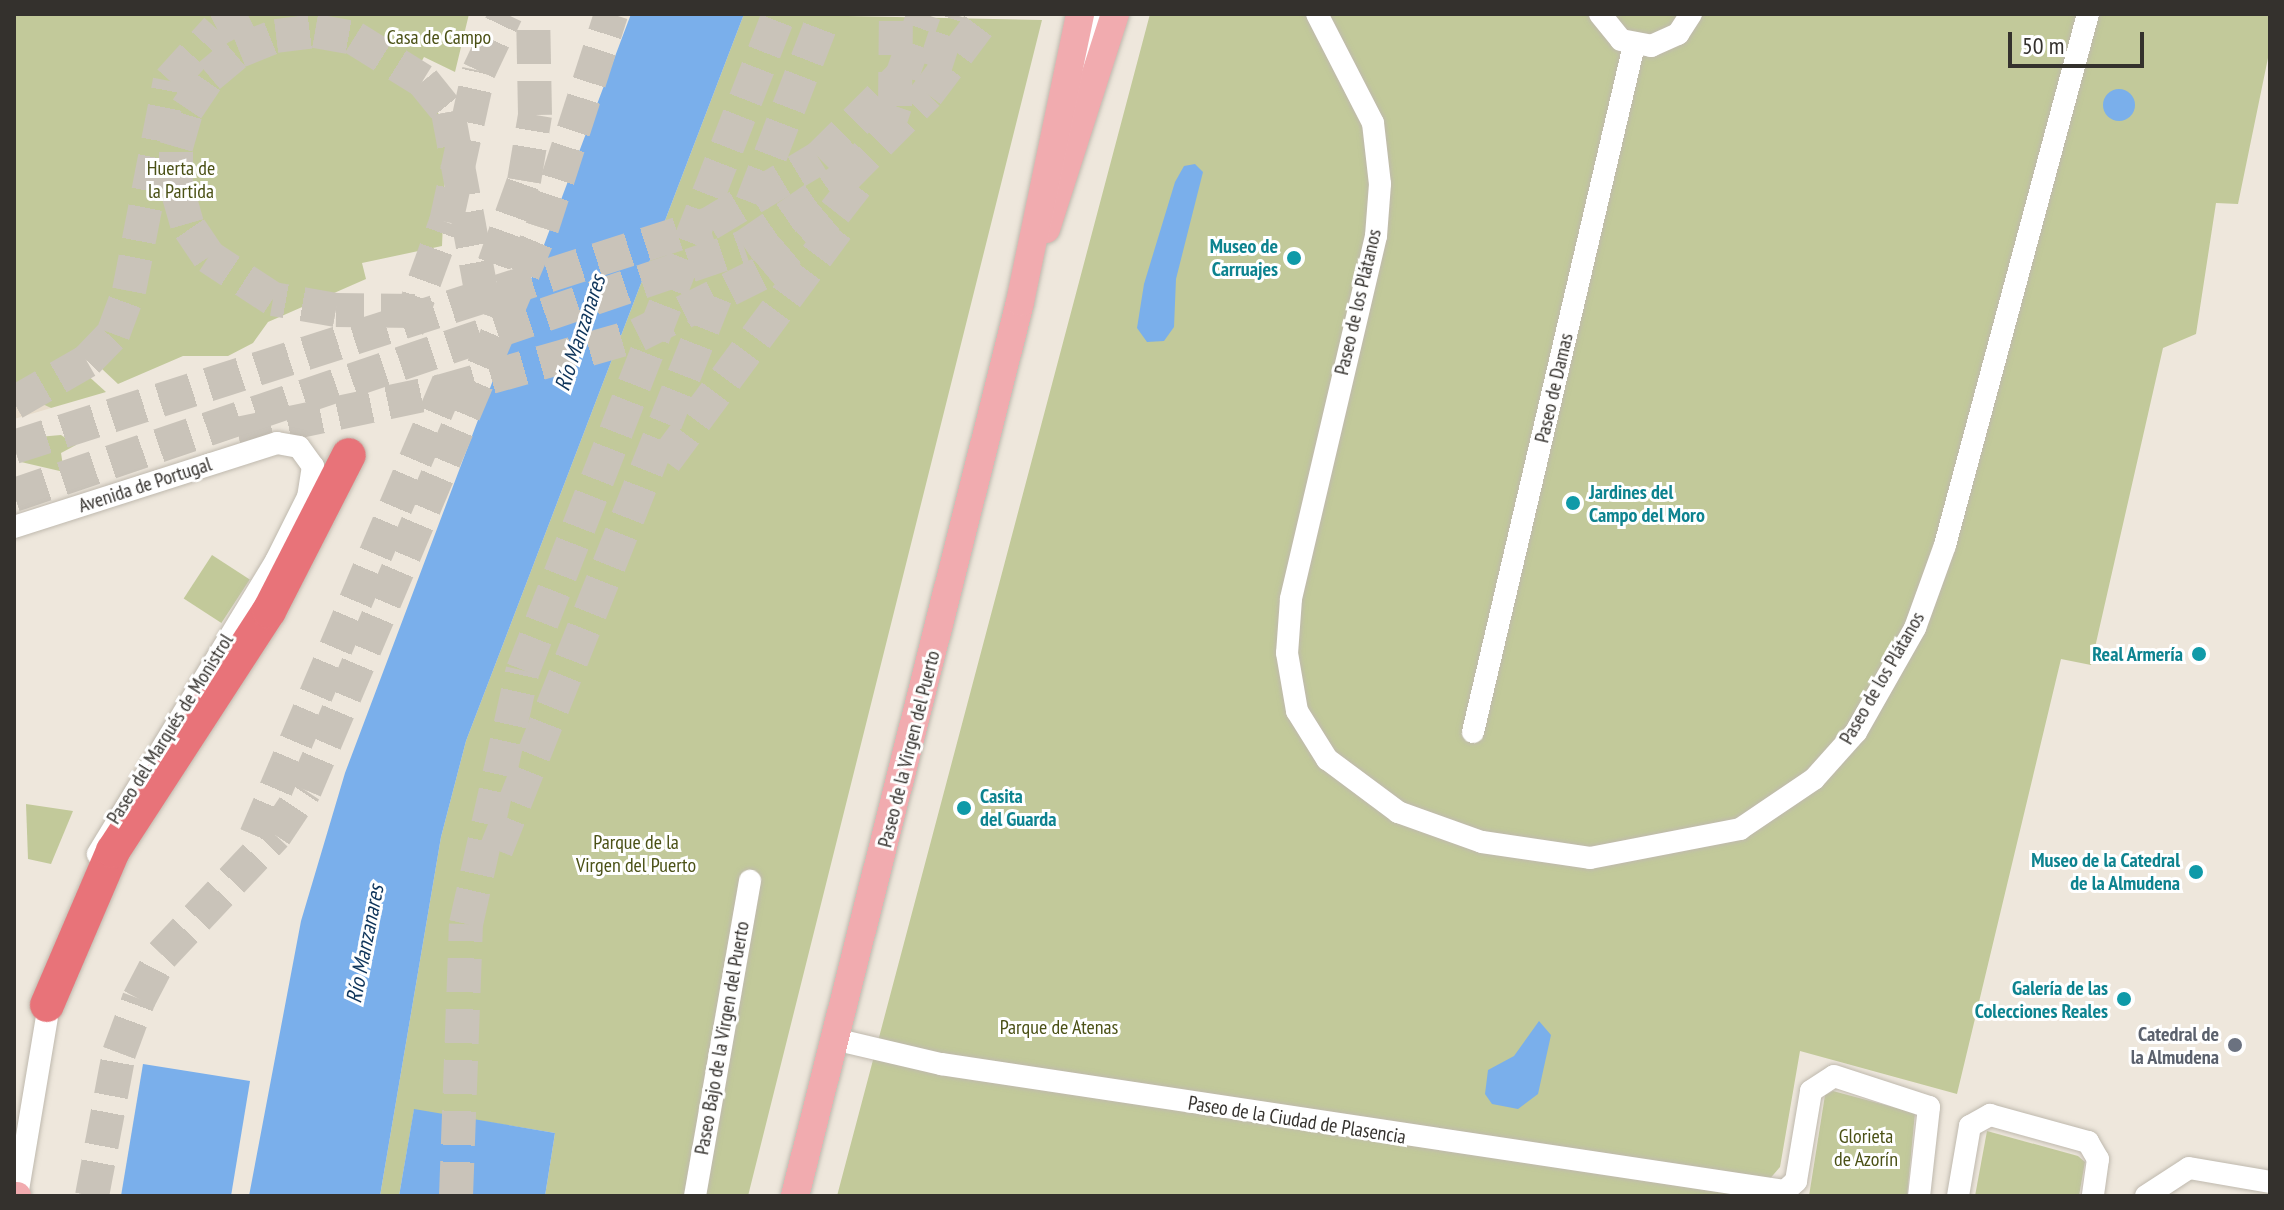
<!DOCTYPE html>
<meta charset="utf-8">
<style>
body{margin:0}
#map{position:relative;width:2284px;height:1210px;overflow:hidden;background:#eee7dc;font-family:"PT Sans Narrow",sans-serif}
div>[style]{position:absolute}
.built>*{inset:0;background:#e7dccb}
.green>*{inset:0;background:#c2c99a;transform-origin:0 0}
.water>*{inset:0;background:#7aafeb}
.round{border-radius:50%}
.highway-tunnel>*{height:34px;margin-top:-17px;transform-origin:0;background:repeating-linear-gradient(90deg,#c9c3b9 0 34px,transparent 0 51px)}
.roads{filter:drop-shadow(0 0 2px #bfb9ae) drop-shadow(0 0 2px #bfb9ae)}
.minor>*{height:22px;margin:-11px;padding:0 11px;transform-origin:11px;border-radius:11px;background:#fff}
.major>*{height:28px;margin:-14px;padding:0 14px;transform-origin:14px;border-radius:14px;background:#f1abaf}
.highway>*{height:34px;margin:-17px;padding:0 17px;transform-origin:17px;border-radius:17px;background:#e87379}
.dots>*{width:22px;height:22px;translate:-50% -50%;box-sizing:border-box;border:4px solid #fff;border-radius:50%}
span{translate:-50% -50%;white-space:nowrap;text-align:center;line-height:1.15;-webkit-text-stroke:6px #fff;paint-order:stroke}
.park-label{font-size:20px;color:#4b5116}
.culture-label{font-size:20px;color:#0d838f;font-weight:700}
.right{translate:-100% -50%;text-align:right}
.left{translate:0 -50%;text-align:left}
.street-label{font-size:20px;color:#34312d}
.worship-label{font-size:20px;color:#5b616d;font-weight:700}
.water-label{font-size:22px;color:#0e345a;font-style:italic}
.frame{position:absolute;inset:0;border:16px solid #34312d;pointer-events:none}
.scale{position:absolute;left:2008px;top:32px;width:136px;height:36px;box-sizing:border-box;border:4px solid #34312d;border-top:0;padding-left:10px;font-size:24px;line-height:28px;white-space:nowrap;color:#34312d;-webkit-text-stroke:6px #fff;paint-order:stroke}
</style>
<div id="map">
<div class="built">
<div style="clip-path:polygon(14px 391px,51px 408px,14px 419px)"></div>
</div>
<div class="green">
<div style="clip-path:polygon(14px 14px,469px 14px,455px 72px,424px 57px,409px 85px,447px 122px,442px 246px,362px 263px,366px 279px,268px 322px,253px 343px,228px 356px,183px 356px,118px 384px,84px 352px,74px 363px,106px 392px,51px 408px,14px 391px)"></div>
<div style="clip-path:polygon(744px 14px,1042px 20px,748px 1196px,545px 1196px,555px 1133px,414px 1110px,399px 1196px,380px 1196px,441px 837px,466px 741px)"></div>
<div style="clip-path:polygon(1150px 14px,2269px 14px,2268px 58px,2238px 204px,2216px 203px,2196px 334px,2163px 348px,2091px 665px,2061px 659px,1957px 1094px,1800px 1051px,1780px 1167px,1755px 1196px,837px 1196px)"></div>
<div style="clip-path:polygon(61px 435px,76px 445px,61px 453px,64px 472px,21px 462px,38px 437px)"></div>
<div style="left:212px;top:555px;width:45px;height:52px;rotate:33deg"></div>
<div style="clip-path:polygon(26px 804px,73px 811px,51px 864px,28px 859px)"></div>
<div style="clip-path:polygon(1833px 1091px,1915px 1113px,1907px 1196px,1809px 1196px,1825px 1095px)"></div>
<div style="clip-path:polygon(1987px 1131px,2078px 1156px,2085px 1162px,2079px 1196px,1975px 1196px)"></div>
</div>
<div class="water">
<div style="clip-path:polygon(631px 14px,744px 14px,466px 741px,441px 837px,380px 1196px,249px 1196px,301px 921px,345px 773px)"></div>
<div class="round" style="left:2103px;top:89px;width:32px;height:32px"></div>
<div style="clip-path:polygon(1195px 164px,1203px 172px,1176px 279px,1174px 327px,1164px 341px,1147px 342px,1137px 328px,1144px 284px,1175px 182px,1184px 166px)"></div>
<div style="clip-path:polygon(1539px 1021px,1551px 1035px,1538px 1094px,1518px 1109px,1492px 1104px,1485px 1094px,1488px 1070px,1514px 1056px)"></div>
<div style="clip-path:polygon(143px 1064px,250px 1081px,231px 1196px,121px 1196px)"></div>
<div style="clip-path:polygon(414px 1109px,555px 1133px,545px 1196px,399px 1196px)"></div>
</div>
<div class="highway-tunnel">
<div style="left:935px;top:67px;width:56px;rotate:-72.2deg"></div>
<div style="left:884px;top:138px;width:34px;rotate:-71deg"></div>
<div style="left:895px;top:106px;width:92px;rotate:-89.4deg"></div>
<div style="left:752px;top:203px;width:203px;rotate:-68.9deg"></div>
<div style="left:415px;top:311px;width:79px;rotate:-179.3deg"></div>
<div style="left:336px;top:310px;width:64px;rotate:-170.1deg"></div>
<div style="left:273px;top:299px;width:77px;rotate:-146.7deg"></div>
<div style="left:209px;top:257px;width:40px;rotate:-124deg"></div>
<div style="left:187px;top:224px;width:40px;rotate:-106deg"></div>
<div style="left:176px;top:186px;width:39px;rotate:-90deg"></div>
<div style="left:176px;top:147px;width:40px;rotate:-74deg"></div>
<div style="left:187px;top:109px;width:40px;rotate:-56deg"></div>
<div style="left:209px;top:76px;width:39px;rotate:-40deg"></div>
<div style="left:239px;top:51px;width:40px;rotate:-22deg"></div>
<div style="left:276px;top:36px;width:39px;rotate:-7deg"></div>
<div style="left:315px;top:31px;width:40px;rotate:10deg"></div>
<div style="left:354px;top:38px;width:81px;rotate:31.9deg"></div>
<div style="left:423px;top:81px;width:40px;rotate:51deg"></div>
<div style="left:448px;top:112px;width:186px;rotate:79.5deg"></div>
<div style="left:477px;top:312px;width:139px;rotate:-70.3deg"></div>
<div style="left:524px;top:181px;width:67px;rotate:-80.5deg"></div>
<div style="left:535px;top:115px;width:101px;rotate:-91.1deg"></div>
<div style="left:407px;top:329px;width:114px;rotate:-70deg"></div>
<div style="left:446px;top:222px;width:155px;rotate:-77.7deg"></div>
<div style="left:479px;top:71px;width:63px;rotate:-64.7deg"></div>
<div style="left:14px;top:403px;width:84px;rotate:-29.9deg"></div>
<div style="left:87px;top:361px;width:37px;rotate:-46deg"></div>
<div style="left:113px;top:334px;width:46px;rotate:-69.6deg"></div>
<div style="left:129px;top:291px;width:214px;rotate:-79deg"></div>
<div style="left:170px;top:81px;width:70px;rotate:-47.9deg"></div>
<div style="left:217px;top:29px;width:34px;rotate:-27deg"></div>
<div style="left:238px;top:434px;width:208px;rotate:-11.9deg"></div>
<div style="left:442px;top:391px;width:204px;rotate:-15.9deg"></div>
<div style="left:638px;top:335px;width:141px;rotate:-26.6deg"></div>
<div style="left:764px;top:272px;width:93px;rotate:-40.2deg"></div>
<div style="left:835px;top:212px;width:37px;rotate:-52deg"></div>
<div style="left:14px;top:447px;width:730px;rotate:-17.79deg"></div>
<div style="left:709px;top:224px;width:128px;rotate:-31deg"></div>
<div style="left:819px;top:158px;width:117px;rotate:-44.7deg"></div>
<div style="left:902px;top:76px;width:66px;rotate:-70.5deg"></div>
<div style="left:665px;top:461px;width:291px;rotate:-53.5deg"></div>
<div style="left:14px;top:495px;width:771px;rotate:-18.76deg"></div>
<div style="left:744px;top:247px;width:120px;rotate:-34.5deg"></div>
<div style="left:843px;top:179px;width:120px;rotate:-45.3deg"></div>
<div style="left:927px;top:94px;width:100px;rotate:-53.1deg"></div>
<div style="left:256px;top:836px;width:500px;rotate:-67deg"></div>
<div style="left:496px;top:850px;width:608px;rotate:-68.37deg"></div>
<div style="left:92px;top:1196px;width:146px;rotate:-79.3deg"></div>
<div style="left:119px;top:1053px;width:58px;rotate:-69.7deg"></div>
<div style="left:139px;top:999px;width:50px;rotate:-62.4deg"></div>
<div style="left:162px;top:955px;width:165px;rotate:-46.7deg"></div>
<div style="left:275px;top:835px;width:54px;rotate:-56.3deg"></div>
<div style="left:305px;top:790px;width:610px;rotate:-67.13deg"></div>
<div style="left:542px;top:228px;width:225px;rotate:-72.1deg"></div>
<div style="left:456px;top:1196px;width:272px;rotate:-87.9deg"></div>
<div style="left:466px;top:924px;width:260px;rotate:-77.4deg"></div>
<div style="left:523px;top:670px;width:704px;rotate:-68.68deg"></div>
</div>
<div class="roads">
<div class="minor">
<div style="left:1317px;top:14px;width:123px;rotate:62.8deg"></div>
<div style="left:1373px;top:123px;width:61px;rotate:83.5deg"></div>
<div style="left:1380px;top:184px;width:52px;rotate:94.4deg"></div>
<div style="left:1376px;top:236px;width:373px;rotate:103.2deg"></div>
<div style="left:1291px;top:599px;width:54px;rotate:94.2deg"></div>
<div style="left:1287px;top:653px;width:59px;rotate:80.2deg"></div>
<div style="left:1297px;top:711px;width:57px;rotate:58deg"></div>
<div style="left:1327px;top:759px;width:89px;rotate:36.7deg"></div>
<div style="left:1398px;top:812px;width:89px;rotate:19.7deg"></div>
<div style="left:1482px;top:842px;width:109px;rotate:8.4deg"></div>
<div style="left:1590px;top:858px;width:153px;rotate:-10.9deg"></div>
<div style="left:1740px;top:829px;width:89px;rotate:-34deg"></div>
<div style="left:1814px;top:779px;width:63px;rotate:-48.2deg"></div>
<div style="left:1856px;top:732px;width:120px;rotate:-60.4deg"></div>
<div style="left:1915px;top:628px;width:88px;rotate:-70.1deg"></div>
<div style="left:1945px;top:545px;width:550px;rotate:-74.93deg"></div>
<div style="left:1600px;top:14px;width:33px;rotate:51deg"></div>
<div style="left:1621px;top:40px;width:31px;rotate:11deg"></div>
<div style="left:1651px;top:46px;width:30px;rotate:-24deg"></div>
<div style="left:1678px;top:34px;width:24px;rotate:-57deg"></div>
<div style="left:1081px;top:72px;width:60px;rotate:-75.5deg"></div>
<div style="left:14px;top:527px;width:276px;rotate:-17.7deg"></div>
<div style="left:277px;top:443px;width:22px;rotate:10deg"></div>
<div style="left:299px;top:447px;width:24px;rotate:54deg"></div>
<div style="left:313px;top:466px;width:31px;rotate:99deg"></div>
<div style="left:308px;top:497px;width:72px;rotate:116.6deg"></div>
<div style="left:276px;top:561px;width:343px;rotate:121.3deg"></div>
<div style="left:1473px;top:732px;width:706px;rotate:-76.81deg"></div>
<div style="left:834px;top:1039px;width:110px;rotate:13.2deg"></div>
<div style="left:941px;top:1064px;width:854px;rotate:8.56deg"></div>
<div style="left:1785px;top:1191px;width:15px;rotate:-42deg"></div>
<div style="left:1796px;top:1181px;width:91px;rotate:-80.5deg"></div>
<div style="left:1811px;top:1091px;width:27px;rotate:-33deg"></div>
<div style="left:1834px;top:1076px;width:100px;rotate:18.1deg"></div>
<div style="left:1929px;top:1107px;width:90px;rotate:96.4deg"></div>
<div style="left:17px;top:1196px;width:207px;rotate:-80.5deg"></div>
<div style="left:695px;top:1196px;width:320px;rotate:-80.1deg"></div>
<div style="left:1958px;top:1196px;width:71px;rotate:-80.3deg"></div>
<div style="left:1970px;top:1126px;width:23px;rotate:-29deg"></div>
<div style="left:1990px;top:1115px;width:102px;rotate:15.4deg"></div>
<div style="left:2088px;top:1142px;width:20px;rotate:60deg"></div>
<div style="left:2098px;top:1159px;width:37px;rotate:98deg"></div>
<div style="left:2146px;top:1196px;width:51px;rotate:-33.1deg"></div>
<div style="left:2189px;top:1168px;width:82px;rotate:9.8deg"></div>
</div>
<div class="major">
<div style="left:1046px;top:229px;width:226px;rotate:-72.2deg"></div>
<div style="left:14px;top:1196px;width:3px"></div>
<div style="left:795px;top:1196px;width:922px;rotate:-75.87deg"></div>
<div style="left:1020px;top:302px;width:294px;rotate:-78.2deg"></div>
</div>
<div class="highway">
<div style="left:47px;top:1005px;width:168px;rotate:-66.8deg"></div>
<div style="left:113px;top:851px;width:286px;rotate:-57deg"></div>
<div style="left:269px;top:611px;width:175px;rotate:-62.9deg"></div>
</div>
</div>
<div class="dots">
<div style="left:1294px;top:258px;background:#0f9aa8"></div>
<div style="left:1573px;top:503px;background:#0f9aa8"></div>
<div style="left:2199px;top:654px;background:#0f9aa8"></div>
<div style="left:964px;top:808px;background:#0f9aa8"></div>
<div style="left:2196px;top:872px;background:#0f9aa8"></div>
<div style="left:2124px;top:999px;background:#0f9aa8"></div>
<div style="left:2235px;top:1045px;background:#6b7280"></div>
</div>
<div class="park-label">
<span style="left:439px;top:37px">Casa de Campo</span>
<span style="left:181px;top:180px">Huerta de<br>la Partida</span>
<span style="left:636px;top:854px">Parque de la<br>Virgen del Puerto</span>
<span style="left:1059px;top:1027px">Parque de Atenas</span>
<span style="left:1866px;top:1148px">Glorieta<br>de Azorín</span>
</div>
<div class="culture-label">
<span class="right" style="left:1278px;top:258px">Museo de<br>Carruajes</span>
<span class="left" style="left:1589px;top:504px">Jardines del<br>Campo del Moro</span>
<span class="right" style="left:2183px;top:654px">Real Armería</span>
<span class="left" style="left:980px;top:808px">Casita<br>del Guarda</span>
<span class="right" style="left:2180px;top:872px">Museo de la Catedral<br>de la Almudena</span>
<span class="right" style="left:2108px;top:1000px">Galería de las<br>Colecciones Reales</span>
</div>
<div class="street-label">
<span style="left:1358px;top:302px;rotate:-77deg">Paseo de los Plátanos</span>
<span style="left:1554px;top:388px;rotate:-77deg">Paseo de Damas</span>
<span style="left:145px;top:485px;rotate:-18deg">Avenida de Portugal</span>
<span style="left:1882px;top:678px;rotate:-60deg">Paseo de los Plátanos</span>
<span style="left:170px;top:729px;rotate:-58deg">Paseo del Marqués de Monistrol</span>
<span style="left:909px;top:749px;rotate:-76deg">Paseo de la Virgen del Puerto</span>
<span style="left:722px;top:1038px;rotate:-80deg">Paseo Bajo de la Virgen del Puerto</span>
<span style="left:1297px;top:1120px;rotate:9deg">Paseo de la Ciudad de Plasencia</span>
</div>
<div class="worship-label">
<span class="right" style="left:2219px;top:1046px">Catedral de<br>la Almudena</span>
</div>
<div class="water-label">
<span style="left:580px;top:333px;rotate:-72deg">Río Manzanares</span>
<span style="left:365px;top:944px;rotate:-79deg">Río Manzanares</span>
</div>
<div class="frame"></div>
<div class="scale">50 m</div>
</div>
